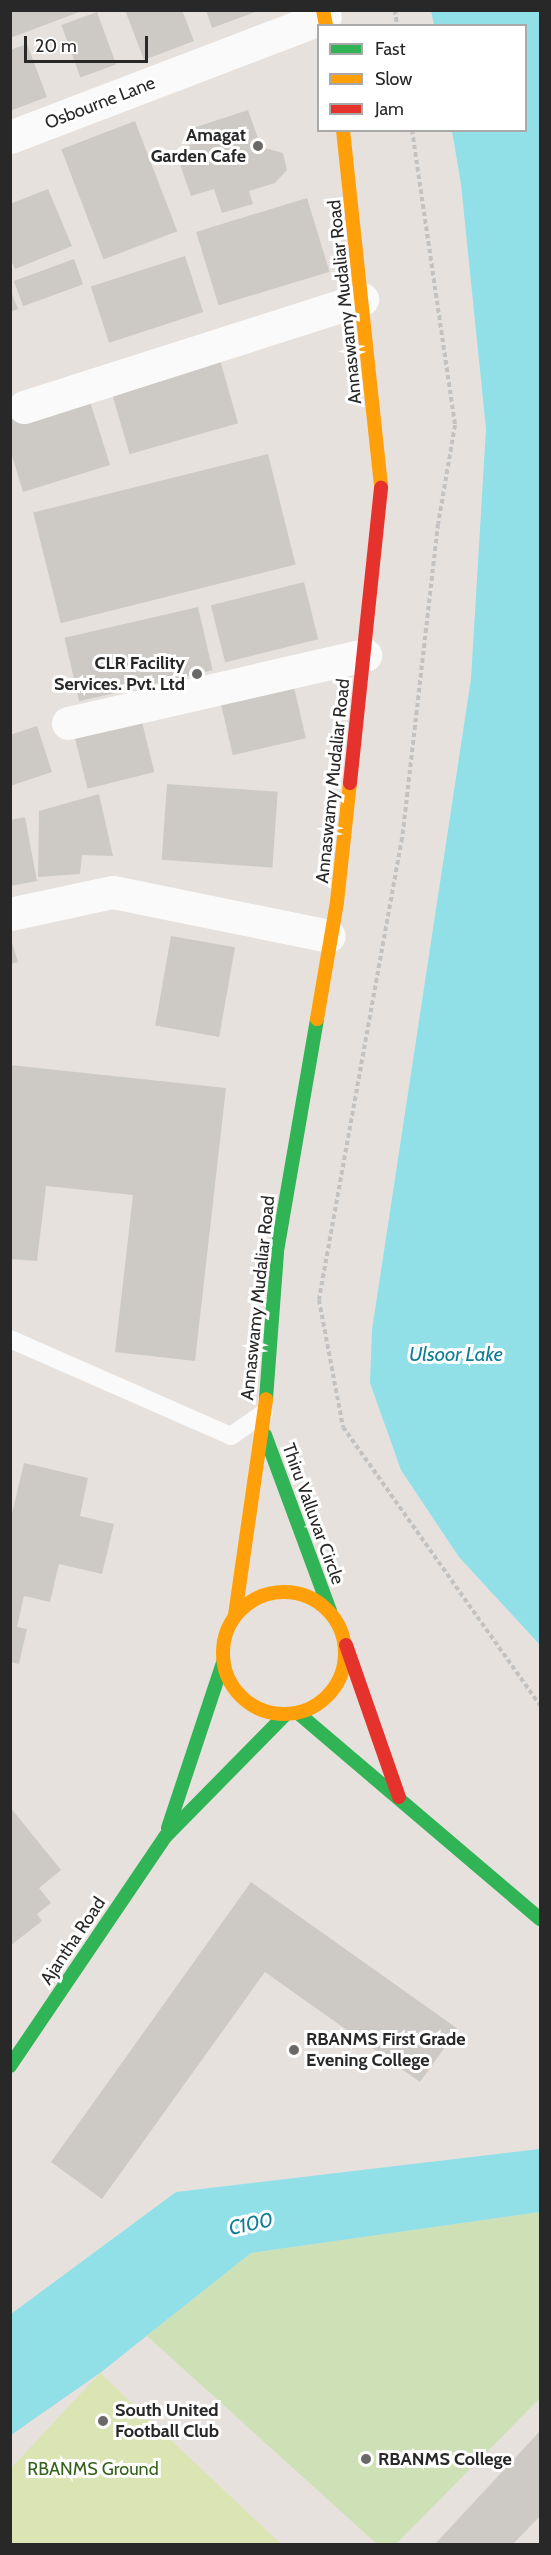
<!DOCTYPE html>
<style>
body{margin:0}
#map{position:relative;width:551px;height:2555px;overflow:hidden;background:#e6e1dd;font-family:Cabin,sans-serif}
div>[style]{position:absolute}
.green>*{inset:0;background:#cee1b6}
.pitch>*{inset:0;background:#dbe5b3}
.water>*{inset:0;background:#91e0e8}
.building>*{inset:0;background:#cdcac6;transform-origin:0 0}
.path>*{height:4px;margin-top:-2px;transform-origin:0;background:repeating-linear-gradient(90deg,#c3c2c2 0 4.5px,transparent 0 7.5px)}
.lane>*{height:18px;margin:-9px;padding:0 9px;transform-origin:9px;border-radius:9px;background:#fbfafa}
.street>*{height:33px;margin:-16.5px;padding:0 16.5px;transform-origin:16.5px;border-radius:16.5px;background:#fbfafa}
.fast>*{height:14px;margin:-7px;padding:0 7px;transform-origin:7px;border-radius:7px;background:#30b455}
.slow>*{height:14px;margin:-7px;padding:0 7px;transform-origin:7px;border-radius:7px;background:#ff9f0a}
.slow>.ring{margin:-7px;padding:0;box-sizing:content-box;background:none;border:14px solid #ff9f0a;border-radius:50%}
.jam>*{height:14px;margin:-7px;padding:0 7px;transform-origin:7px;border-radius:7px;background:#e5322d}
.dots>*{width:16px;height:16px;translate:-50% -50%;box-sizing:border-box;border:3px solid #fff;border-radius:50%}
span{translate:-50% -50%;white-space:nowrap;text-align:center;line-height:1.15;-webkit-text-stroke:6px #fff;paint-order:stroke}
.street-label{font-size:18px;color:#282828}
.poi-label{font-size:18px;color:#282828;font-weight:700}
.right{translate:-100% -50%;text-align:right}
.left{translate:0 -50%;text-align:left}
.park-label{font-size:18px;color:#35631a}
.water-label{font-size:20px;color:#0e7d96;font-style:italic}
.frame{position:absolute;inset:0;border:12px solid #282828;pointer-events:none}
.legend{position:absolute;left:317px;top:24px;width:210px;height:108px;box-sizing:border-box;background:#fff;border:2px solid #a9a9a9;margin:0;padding:8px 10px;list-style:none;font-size:18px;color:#282828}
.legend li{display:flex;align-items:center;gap:12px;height:30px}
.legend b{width:30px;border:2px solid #a9a9a9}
.scale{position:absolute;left:24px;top:36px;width:124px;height:27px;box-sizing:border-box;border:3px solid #282828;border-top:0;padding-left:8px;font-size:18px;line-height:21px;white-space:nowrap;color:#282828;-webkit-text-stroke:4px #fff;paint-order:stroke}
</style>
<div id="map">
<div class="green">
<div style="clip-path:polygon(540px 2212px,540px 2398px,396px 2544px,377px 2544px,147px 2336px,251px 2253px)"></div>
</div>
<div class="pitch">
<div style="clip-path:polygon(100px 2373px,281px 2544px,11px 2544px,11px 2468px)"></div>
</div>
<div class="water">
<div style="clip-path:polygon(431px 11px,540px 11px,540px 1645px,459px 1557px,401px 1470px,370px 1383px,372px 1330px,471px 679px,486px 429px,461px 184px,452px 131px,526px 130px,526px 26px,434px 25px)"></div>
<div style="clip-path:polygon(540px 2149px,540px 2212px,251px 2253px,100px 2373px,11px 2435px,11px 2314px,176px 2192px)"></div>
</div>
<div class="building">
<div style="clip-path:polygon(10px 10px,82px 10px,82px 11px,10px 38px)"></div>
<div style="clip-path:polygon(125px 10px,182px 10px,194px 41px,144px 60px)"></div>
<div style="clip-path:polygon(206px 10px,258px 10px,258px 11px,212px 28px)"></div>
<div style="left:97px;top:12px;width:56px;height:38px;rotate:70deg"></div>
<div style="clip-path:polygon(27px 44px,47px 97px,10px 111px,10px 50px)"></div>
<div style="clip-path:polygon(248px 110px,261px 147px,283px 153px,287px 170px,275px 183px,249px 191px,253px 204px,222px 213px,214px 189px,191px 196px,175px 150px,195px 143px,190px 129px)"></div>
<div style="left:135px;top:121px;width:118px;height:79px;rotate:69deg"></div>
<div style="clip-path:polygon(48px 189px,72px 246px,15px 269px,10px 258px,10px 204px)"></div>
<div style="left:307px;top:198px;width:77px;height:116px;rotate:73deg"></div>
<div style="left:185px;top:256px;width:59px;height:99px;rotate:72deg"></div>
<div style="left:74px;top:259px;width:27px;height:64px;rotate:70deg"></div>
<div style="clip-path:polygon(10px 289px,18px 309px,10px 312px)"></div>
<div style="left:218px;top:353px;width:73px;height:113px;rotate:74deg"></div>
<div style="clip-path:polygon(88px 395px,110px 465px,23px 492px,10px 449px,10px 418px)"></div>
<div style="left:268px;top:454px;width:114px;height:242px;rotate:76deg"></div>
<div style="left:304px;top:582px;width:59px;height:96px;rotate:76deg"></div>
<div style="left:198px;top:607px;width:65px;height:137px;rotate:77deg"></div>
<div style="left:291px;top:674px;width:66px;height:75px;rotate:77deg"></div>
<div style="left:139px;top:710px;width:64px;height:69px;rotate:76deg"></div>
<div style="clip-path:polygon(37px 726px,52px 772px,10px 786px,10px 735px)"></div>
<div style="left:167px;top:784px;width:111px;height:76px;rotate:4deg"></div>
<div style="clip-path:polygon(99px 794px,113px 856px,82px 855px,80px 874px,38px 877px,39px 811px)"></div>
<div style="clip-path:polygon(25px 817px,37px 881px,10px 886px,10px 820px)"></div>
<div style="clip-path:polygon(10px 936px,18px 962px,10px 964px)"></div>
<div style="left:171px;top:936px;width:65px;height:91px;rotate:10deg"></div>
<div style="clip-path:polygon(10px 1065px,226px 1088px,195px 1361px,115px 1352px,133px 1195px,46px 1186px,37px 1261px,10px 1259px)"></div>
<div style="clip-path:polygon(24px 1463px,88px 1478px,80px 1516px,114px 1524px,102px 1574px,59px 1564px,50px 1602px,24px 1596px,17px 1627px,27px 1629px,19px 1664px,10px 1662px,10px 1522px)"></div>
<div style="clip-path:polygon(10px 1807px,61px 1870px,39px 1888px,51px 1903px,37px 1914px,42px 1921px,10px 1946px)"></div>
<div style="clip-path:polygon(251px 1882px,458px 2029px,420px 2082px,265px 1972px,102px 2199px,51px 2162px)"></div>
<div style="clip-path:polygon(540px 2431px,540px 2516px,513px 2544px,435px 2544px)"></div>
</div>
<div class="path">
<div style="left:395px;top:10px;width:16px;rotate:83deg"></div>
<div style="left:412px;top:130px;width:298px;rotate:81.7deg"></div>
<div style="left:455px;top:425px;width:100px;rotate:99.7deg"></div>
<div style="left:438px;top:524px;width:316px;rotate:96.5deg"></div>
<div style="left:402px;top:838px;width:469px;rotate:100.2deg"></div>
<div style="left:319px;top:1300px;width:129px;rotate:79.3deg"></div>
<div style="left:343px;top:1427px;width:341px;rotate:54.7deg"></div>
</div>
<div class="lane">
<div style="left:10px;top:1339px;width:241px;rotate:23.7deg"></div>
<div style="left:231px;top:1436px;width:40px;rotate:-34.9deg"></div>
</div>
<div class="street">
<div style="left:10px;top:137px;width:337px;rotate:-20.9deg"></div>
<div style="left:24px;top:407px;width:355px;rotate:-17.7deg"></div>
<div style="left:68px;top:723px;width:305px;rotate:-12.9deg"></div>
<div style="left:10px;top:914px;width:105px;rotate:-12.1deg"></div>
<div style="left:113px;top:892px;width:220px;rotate:11.5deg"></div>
</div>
<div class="fast">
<div style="left:266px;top:1399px;width:148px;rotate:-85.7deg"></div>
<div style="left:277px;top:1251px;width:235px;rotate:-80.2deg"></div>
<div style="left:265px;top:1435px;width:188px;rotate:69.7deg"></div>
<div style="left:298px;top:1713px;width:318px;rotate:40.4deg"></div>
<div style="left:168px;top:1828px;width:174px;rotate:-71.6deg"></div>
<div style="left:10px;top:2066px;width:278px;rotate:-55.9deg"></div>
<div style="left:166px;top:1836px;width:171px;rotate:-45.5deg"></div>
</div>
<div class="slow">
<div style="left:323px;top:10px;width:16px;rotate:79deg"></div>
<div style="left:343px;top:130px;width:360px;rotate:83.9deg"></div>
<div style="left:317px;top:1019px;width:119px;rotate:-80.3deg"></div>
<div style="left:337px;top:902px;width:120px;rotate:-83.8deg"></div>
<div class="ring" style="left:223px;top:1592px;width:108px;height:108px"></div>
<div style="left:235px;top:1615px;width:218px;rotate:-81.8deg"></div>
</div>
<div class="jam">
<div style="left:350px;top:783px;width:297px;rotate:-84deg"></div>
<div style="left:346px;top:1645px;width:161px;rotate:70.8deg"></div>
</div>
<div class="dots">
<div style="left:258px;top:146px;background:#6a6967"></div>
<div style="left:197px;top:674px;background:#6a6967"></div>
<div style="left:294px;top:2050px;background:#6a6967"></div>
<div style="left:103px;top:2421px;background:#6a6967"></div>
<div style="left:366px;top:2459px;background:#6a6967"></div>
</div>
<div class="street-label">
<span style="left:100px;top:103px;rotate:-21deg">Osbourne Lane</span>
<span style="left:345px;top:302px;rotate:-96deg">Annaswamy Mudaliar Road</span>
<span style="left:333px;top:781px;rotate:-84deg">Annaswamy Mudaliar Road</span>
<span style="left:258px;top:1298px;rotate:-84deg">Annaswamy Mudaliar Road</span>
<span style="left:313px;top:1514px;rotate:70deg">Thiru Valluvar Circle</span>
<span style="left:73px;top:1941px;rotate:-56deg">Ajantha Road</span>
</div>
<div class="poi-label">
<span class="right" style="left:246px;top:146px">Amagat<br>Garden Cafe</span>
<span class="right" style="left:185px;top:674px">CLR Facility<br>Services. Pvt. Ltd</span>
<span class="left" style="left:306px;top:2050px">RBANMS First Grade<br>Evening College</span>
<span class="left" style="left:115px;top:2421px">South United<br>Football Club</span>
<span class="left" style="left:378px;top:2459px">RBANMS College</span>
</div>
<div class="park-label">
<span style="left:93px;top:2469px">RBANMS Ground</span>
</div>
<div class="water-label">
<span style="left:456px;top:1354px">Ulsoor Lake</span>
<span style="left:251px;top:2224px;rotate:-12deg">C100</span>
</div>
<div class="frame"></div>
<ul class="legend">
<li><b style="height:8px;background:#30b455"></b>Fast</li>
<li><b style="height:8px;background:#ff9f0a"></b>Slow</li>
<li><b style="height:8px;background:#e5322d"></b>Jam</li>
</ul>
<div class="scale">20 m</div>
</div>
